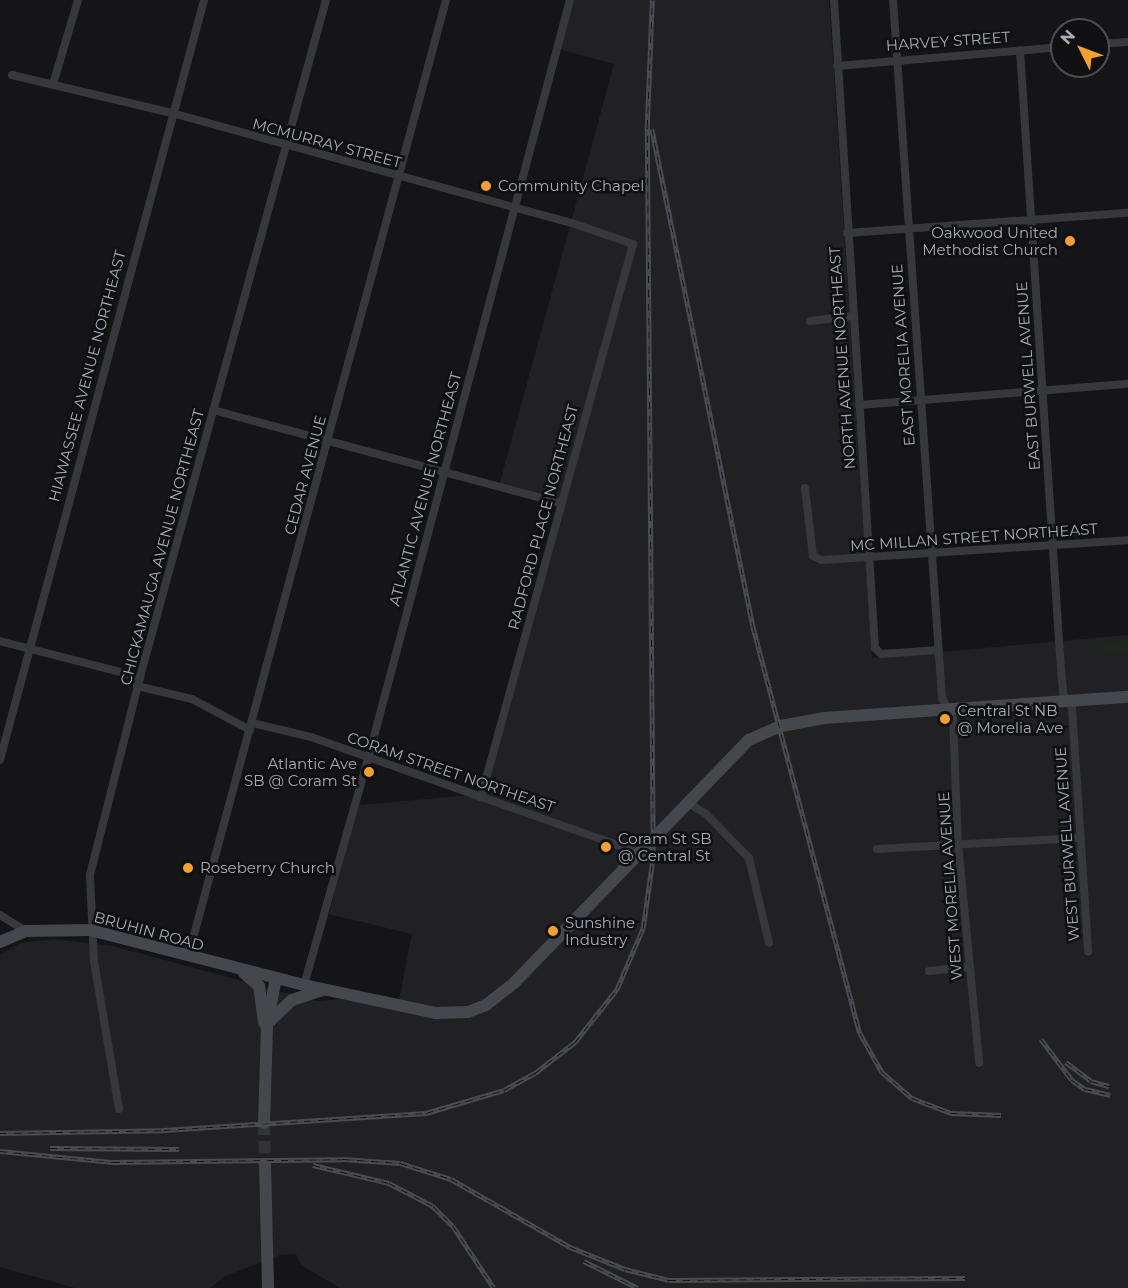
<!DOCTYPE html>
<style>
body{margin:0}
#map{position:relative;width:1128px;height:1288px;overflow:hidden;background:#151517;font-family:Montserrat,sans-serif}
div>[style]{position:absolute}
.built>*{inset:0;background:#212124}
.green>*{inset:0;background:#1d251e}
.secondary-tunnel>*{height:12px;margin-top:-6px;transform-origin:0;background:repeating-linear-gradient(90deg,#323337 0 12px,transparent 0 18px)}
.street>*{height:8px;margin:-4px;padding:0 4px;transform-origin:4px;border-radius:4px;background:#36383c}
.secondary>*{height:12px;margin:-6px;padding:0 6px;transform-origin:6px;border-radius:6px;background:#44474c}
.rail>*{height:4.5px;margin-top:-2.25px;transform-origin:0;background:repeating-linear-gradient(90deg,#101012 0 7px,#494c51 0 14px);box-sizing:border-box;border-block:2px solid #494c51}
.dots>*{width:16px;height:16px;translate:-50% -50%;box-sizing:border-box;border:3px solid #101012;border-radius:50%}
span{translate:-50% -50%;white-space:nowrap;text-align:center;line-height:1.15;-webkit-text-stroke:5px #101012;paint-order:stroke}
.street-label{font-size:15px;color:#a7adb7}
.poi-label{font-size:15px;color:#a7adb7}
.left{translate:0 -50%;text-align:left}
.right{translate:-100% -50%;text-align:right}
.north{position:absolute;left:1050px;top:18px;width:60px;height:60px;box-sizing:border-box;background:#101012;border:2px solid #4c4f54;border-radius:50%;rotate:312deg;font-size:16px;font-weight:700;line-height:24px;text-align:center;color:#a7adb7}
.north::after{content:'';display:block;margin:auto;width:21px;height:27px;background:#f3a031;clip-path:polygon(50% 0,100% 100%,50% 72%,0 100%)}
</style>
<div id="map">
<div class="built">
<div style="clip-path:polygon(572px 0,829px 0,872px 658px,1128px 635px,1128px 1288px,340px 1288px,301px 1265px,296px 1254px,280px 1255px,225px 1276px,210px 1288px,75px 1288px,0 1267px,0 955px,20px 943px,54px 939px,113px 946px,316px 1001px,342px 999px,397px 1010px,412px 934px,329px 914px,358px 805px,484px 794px,563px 502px,499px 486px,614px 64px,559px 49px)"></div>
</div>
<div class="green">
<div style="clip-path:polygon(1128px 639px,1128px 651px,1089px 656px,1087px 642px,1089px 648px)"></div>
</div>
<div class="secondary-tunnel">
<div style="left:264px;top:1123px;width:41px;rotate:88.6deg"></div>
</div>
<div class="street">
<div style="left:834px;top:0;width:649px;rotate:86.38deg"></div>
<div style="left:875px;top:648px;width:8px;rotate:45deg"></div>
<div style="left:881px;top:654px;width:58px;rotate:-3.9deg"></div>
<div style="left:893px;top:0;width:700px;rotate:85.98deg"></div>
<div style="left:942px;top:698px;width:24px;rotate:62deg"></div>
<div style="left:953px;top:719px;width:124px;rotate:87.7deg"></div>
<div style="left:958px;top:843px;width:221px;rotate:84.5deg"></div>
<div style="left:1098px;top:44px;width:30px;rotate:-4deg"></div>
<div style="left:1020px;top:50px;width:592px;rotate:86.22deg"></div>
<div style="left:1059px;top:641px;width:52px;rotate:85.6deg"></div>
<div style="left:1063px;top:693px;width:17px;rotate:59deg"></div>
<div style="left:1072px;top:708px;width:244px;rotate:86.2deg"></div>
<div style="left:837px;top:66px;width:226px;rotate:-4.8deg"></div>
<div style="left:12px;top:75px;width:164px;rotate:13.4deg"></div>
<div style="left:172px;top:113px;width:415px;rotate:15.4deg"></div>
<div style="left:572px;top:223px;width:65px;rotate:19deg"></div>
<div style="left:633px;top:244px;width:574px;rotate:105.37deg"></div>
<div style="left:53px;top:84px;width:88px;rotate:-73.4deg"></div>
<div style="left:847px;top:233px;width:282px;rotate:-4.1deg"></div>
<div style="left:810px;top:321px;width:43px;rotate:-6.6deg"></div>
<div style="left:859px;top:405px;width:270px;rotate:-4.5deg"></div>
<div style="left:213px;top:410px;width:359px;rotate:15deg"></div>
<div style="left:805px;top:488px;width:68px;rotate:83.3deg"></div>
<div style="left:813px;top:556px;width:10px;rotate:24deg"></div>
<div style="left:822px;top:560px;width:307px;rotate:-3.7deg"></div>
<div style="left:0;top:641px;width:145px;rotate:14.4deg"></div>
<div style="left:137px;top:686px;width:57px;rotate:13.3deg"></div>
<div style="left:192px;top:699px;width:66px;rotate:28.1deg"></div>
<div style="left:252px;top:723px;width:61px;rotate:13.3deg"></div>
<div style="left:311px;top:737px;width:349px;rotate:19.4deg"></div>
<div style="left:0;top:760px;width:787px;rotate:-74.97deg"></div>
<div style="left:690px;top:804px;width:19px;rotate:32deg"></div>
<div style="left:706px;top:814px;width:62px;rotate:45.7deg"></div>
<div style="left:749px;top:858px;width:87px;rotate:76.8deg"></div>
<div style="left:877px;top:849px;width:202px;rotate:-3.1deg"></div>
<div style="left:0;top:915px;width:31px;rotate:32deg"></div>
<div style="left:188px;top:957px;width:991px;rotate:-74.91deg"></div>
<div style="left:929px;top:971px;width:41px;rotate:-5.6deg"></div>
<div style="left:304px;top:985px;width:235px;rotate:-74.2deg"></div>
<div style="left:368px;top:759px;width:785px;rotate:-75.1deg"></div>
<div style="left:119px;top:1109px;width:150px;rotate:-99.6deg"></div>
<div style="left:94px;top:961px;width:86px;rotate:-92.7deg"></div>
<div style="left:90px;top:875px;width:204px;rotate:-75.8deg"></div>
<div style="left:140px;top:677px;width:702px;rotate:-74.64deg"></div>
</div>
<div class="secondary">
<div style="left:0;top:942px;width:28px;rotate:-23deg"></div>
<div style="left:26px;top:931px;width:64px;rotate:-0.9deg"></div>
<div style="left:90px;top:930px;width:221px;rotate:14.4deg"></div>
<div style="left:304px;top:985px;width:135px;rotate:12deg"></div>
<div style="left:436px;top:1013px;width:32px;rotate:-2deg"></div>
<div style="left:468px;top:1012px;width:19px;rotate:-21deg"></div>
<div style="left:486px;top:1005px;width:36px;rotate:-38deg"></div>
<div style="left:514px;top:983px;width:338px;rotate:-46deg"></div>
<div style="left:749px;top:740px;width:35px;rotate:-24deg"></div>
<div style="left:781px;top:726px;width:44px;rotate:-10.5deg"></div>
<div style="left:824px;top:718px;width:305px;rotate:-4deg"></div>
<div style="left:244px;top:973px;width:20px;rotate:41deg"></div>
<div style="left:259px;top:986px;width:37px;rotate:82deg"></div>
<div style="left:269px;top:1022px;width:32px;rotate:-44deg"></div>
<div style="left:292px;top:1000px;width:32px;rotate:-18deg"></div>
<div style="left:264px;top:1123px;width:98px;rotate:-88.2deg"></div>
<div style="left:267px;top:1025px;width:48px;rotate:-79.2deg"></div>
<div style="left:265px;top:1164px;width:124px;rotate:88.6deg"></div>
</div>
<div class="rail">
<div style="left:652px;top:129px;width:507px;rotate:78.51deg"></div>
<div style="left:753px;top:626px;width:421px;rotate:75.3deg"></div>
<div style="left:860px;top:1033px;width:45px;rotate:60.6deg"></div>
<div style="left:882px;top:1072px;width:40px;rotate:41deg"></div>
<div style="left:912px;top:1098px;width:42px;rotate:21deg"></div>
<div style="left:951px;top:1113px;width:50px;rotate:2.3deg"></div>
<div style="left:1041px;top:1039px;width:51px;rotate:52.9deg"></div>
<div style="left:1072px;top:1080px;width:16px;rotate:35deg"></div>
<div style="left:1085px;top:1089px;width:26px;rotate:13deg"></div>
<div style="left:1066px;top:1062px;width:31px;rotate:37deg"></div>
<div style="left:1091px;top:1081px;width:19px;rotate:16deg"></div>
<div style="left:0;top:1133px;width:164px;rotate:-1deg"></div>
<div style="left:164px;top:1130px;width:263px;rotate:-3.7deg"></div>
<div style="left:426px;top:1113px;width:81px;rotate:-16.4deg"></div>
<div style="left:504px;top:1090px;width:35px;rotate:-29deg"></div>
<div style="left:535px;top:1073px;width:51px;rotate:-37.8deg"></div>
<div style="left:575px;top:1042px;width:68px;rotate:-51.6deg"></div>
<div style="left:617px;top:989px;width:66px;rotate:-66.9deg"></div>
<div style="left:643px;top:928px;width:72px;rotate:-82deg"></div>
<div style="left:653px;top:857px;width:730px;rotate:-90.47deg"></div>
<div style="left:647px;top:127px;width:127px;rotate:-87.7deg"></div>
<div style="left:50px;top:1148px;width:129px;rotate:0.4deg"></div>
<div style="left:0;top:1151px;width:114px;rotate:5.6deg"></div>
<div style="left:113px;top:1162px;width:230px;rotate:-0.7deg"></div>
<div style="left:343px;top:1159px;width:57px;rotate:4deg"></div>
<div style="left:400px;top:1163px;width:53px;rotate:17.4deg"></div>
<div style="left:451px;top:1179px;width:137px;rotate:29.7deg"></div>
<div style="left:570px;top:1247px;width:59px;rotate:21.8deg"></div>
<div style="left:625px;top:1269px;width:45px;rotate:14deg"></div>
<div style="left:669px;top:1280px;width:296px;rotate:-0.4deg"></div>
<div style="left:313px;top:1165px;width:78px;rotate:13.3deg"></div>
<div style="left:389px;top:1183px;width:50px;rotate:27.6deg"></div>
<div style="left:433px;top:1206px;width:28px;rotate:45deg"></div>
<div style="left:453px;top:1226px;width:74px;rotate:56.5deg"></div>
<div style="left:584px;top:1261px;width:60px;rotate:26.6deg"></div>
</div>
<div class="dots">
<div style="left:486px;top:186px;background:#f3a031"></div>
<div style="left:1070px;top:241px;background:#f3a031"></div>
<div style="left:945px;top:719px;background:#f3a031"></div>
<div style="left:369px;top:772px;background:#f3a031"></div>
<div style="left:606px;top:847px;background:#f3a031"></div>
<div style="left:188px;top:868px;background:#f3a031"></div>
<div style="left:553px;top:931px;background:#f3a031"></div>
</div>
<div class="street-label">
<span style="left:948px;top:41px;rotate:-4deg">HARVEY STREET</span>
<span style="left:327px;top:143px;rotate:15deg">MCMURRAY STREET</span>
<span style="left:903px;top:355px;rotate:-94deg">EAST MORELIA AVENUE</span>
<span style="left:842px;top:358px;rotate:-94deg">NORTH AVENUE NORTHEAST</span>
<span style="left:87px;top:376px;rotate:-75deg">HIAWASSEE AVENUE NORTHEAST</span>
<span style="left:1028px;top:376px;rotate:-94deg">EAST BURWELL AVENUE</span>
<span style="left:305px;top:475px;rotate:-75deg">CEDAR AVENUE</span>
<span style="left:425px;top:489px;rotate:-75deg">ATLANTIC AVENUE NORTHEAST</span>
<span style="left:543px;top:517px;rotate:-75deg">RADFORD PLACE NORTHEAST</span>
<span style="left:974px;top:537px;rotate:-4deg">MC MILLAN STREET NORTHEAST</span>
<span style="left:162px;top:547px;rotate:-75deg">CHICKAMAUGA AVENUE NORTHEAST</span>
<span style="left:451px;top:772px;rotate:19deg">CORAM STREET NORTHEAST</span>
<span style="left:1067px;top:844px;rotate:-94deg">WEST BURWELL AVENUE</span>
<span style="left:950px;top:886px;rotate:-94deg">WEST MORELIA AVENUE</span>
<span style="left:149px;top:931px;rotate:15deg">BRUHIN ROAD</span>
</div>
<div class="poi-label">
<span class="left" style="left:498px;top:186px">Community Chapel</span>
<span class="right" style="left:1058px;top:241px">Oakwood United<br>Methodist Church</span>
<span class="left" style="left:957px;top:719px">Central St NB<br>@ Morelia Ave</span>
<span class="right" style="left:357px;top:772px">Atlantic Ave<br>SB @ Coram St</span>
<span class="left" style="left:618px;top:847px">Coram St SB<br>@ Central St</span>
<span class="left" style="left:200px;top:868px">Roseberry Church</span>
<span class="left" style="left:565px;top:931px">Sunshine<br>Industry</span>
</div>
<div class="north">N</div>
</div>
